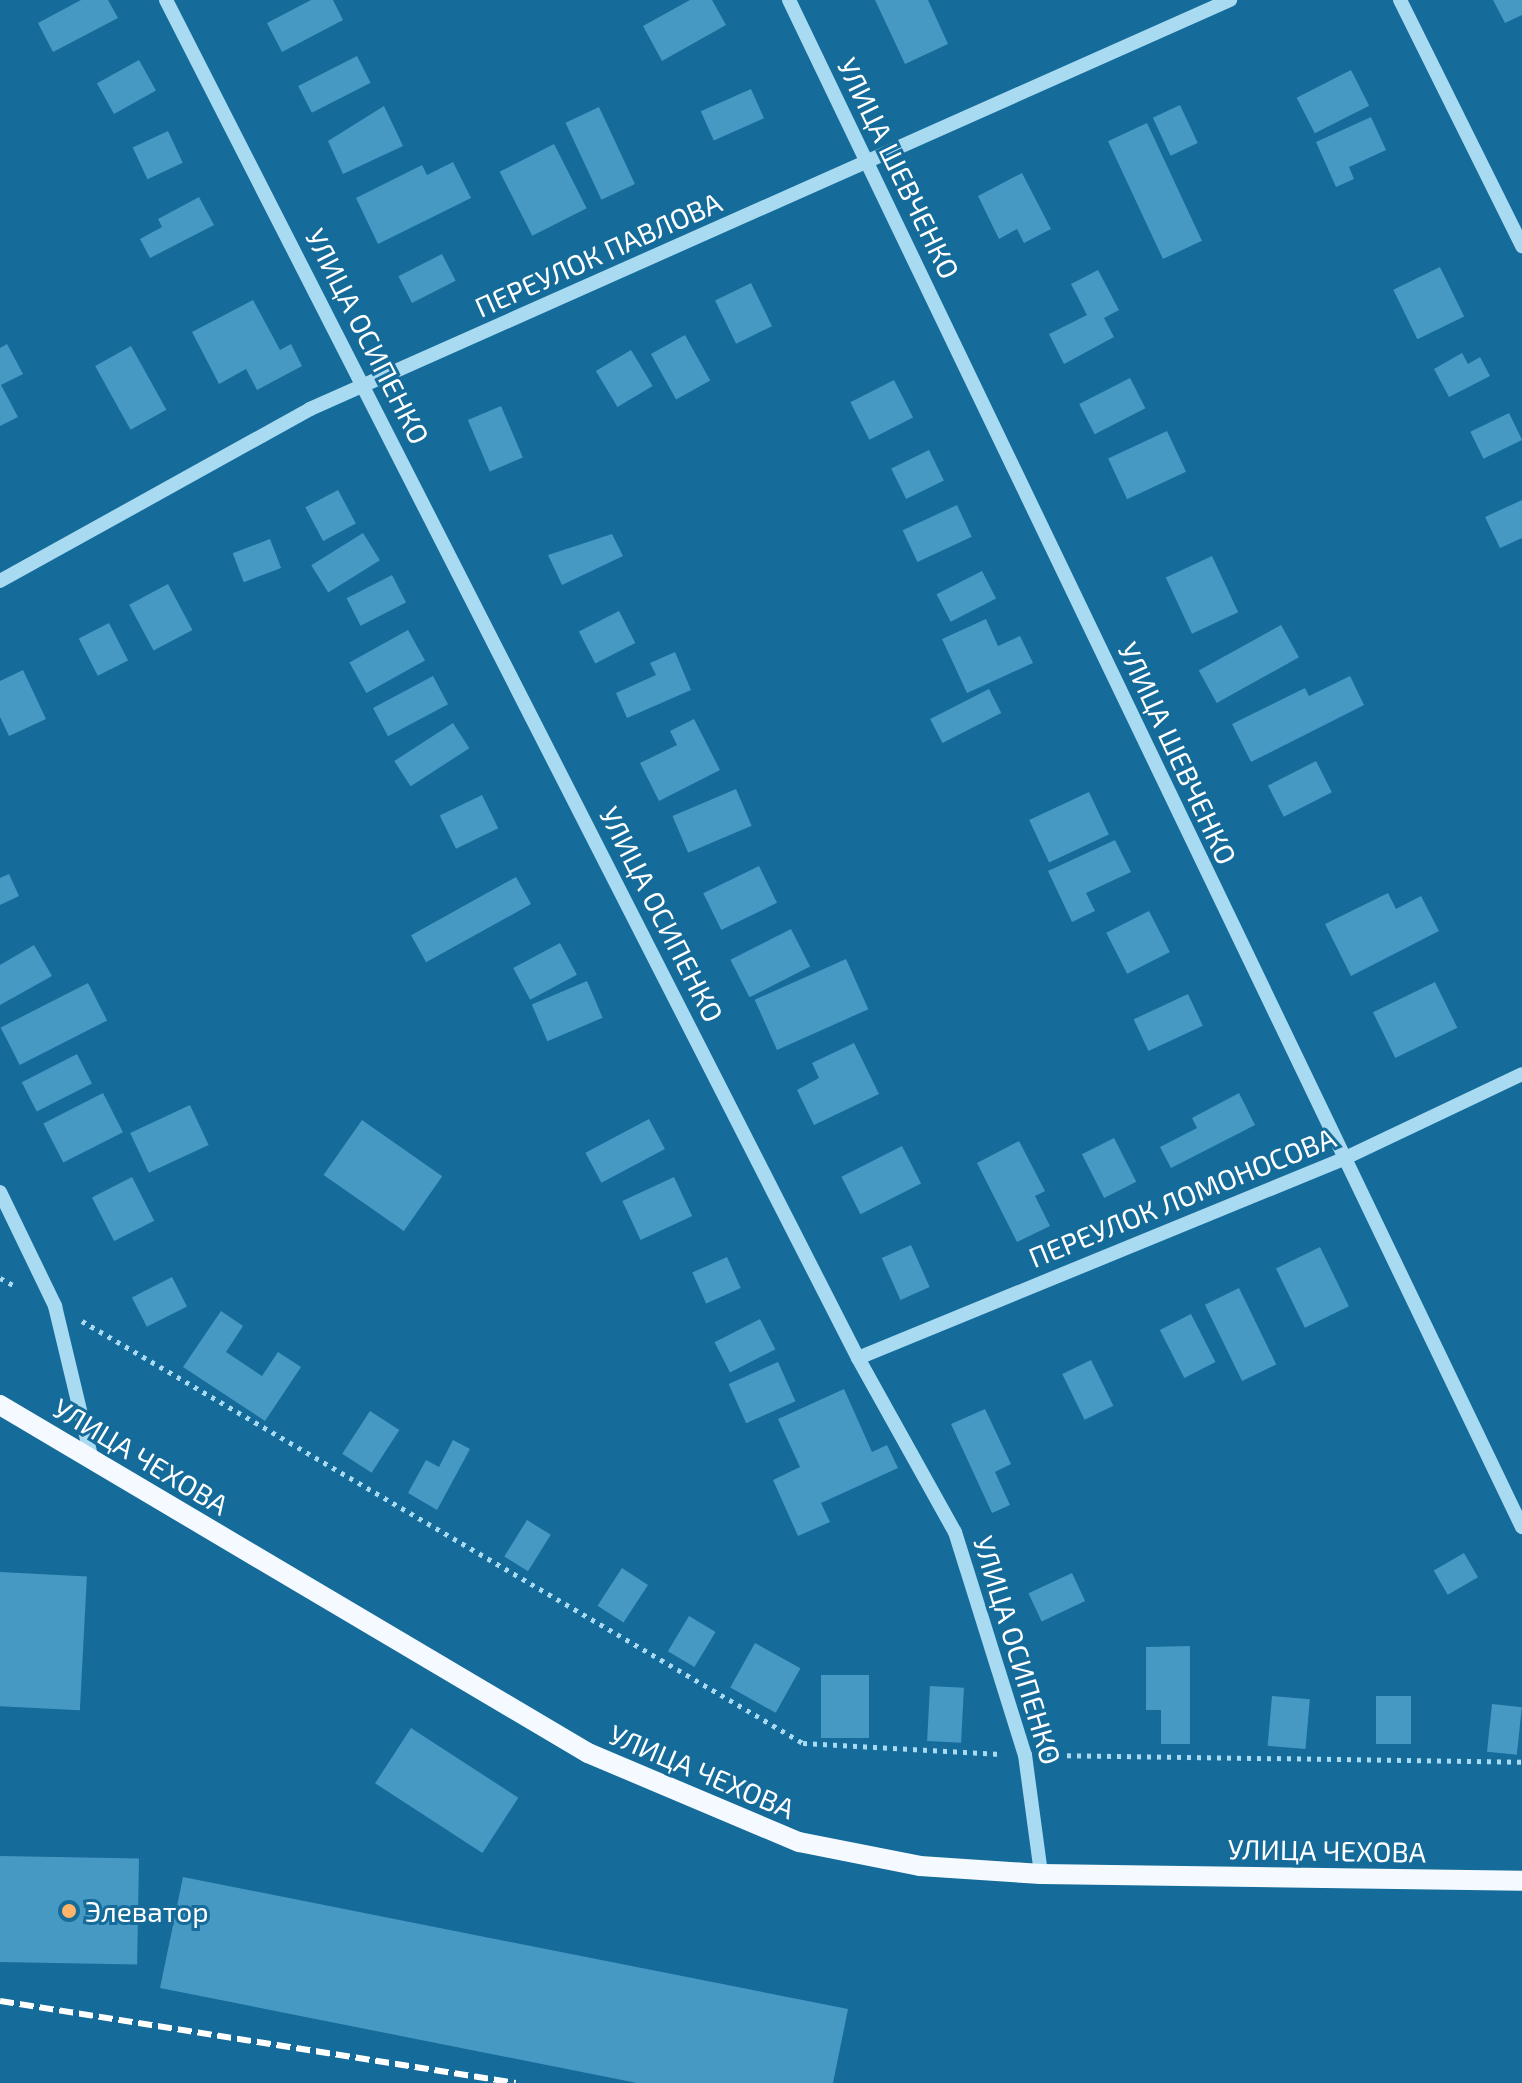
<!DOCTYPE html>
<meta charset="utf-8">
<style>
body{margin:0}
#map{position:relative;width:1522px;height:2083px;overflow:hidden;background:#156b99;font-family:"Exo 2",sans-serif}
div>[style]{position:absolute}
.building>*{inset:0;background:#4699c3;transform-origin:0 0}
.path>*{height:5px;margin-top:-2.5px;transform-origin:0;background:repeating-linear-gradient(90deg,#a8daf2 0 4px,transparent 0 10px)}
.minor>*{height:14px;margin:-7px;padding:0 7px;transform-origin:7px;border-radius:7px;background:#a8daf2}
.major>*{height:20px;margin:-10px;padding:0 10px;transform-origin:10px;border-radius:10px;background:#f4faff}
.rail>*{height:6px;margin-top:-3px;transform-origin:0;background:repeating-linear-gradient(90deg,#fff 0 14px,transparent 0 20px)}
.dots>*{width:22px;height:22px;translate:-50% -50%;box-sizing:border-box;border:4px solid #156b99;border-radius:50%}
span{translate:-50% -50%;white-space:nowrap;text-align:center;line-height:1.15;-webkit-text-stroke:6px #156b99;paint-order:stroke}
.street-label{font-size:28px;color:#fff}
.poi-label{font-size:28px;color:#fff}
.left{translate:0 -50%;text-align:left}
</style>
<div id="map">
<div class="building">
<div style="clip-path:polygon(81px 0,108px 0,118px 18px,53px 52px,38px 23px)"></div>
<div style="clip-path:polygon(311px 0,333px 0,343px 20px,282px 52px,267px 23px)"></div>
<div style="clip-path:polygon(690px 0,712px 0,726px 25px,662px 61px,643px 26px)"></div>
<div style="clip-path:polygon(875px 0,928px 0,948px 44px,905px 64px)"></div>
<div style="clip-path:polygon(1493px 0,1522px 0,1522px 15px,1505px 23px)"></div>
<div style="left:357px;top:56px;width:30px;height:66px;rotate:63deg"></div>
<div style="left:139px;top:60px;width:35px;height:48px;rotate:61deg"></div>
<div style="left:1351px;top:70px;width:40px;height:61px;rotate:63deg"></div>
<div style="left:751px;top:89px;width:32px;height:55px;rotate:66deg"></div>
<div style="left:1180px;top:105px;width:42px;height:30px;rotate:65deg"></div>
<div style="clip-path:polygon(384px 106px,403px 146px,343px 174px,328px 141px)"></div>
<div style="left:599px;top:107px;width:85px;height:37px;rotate:65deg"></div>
<div style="clip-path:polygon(1371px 117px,1386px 150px,1349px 167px,1354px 179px,1336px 187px,1316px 142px)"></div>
<div style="left:1147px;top:123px;width:130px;height:43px;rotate:65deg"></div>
<div style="left:168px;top:131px;width:35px;height:39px;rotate:65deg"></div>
<div style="left:554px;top:144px;width:72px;height:61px;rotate:63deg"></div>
<div style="clip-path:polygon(453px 162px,471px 198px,378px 244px,356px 198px,422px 165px,427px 175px)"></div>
<div style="clip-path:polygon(1022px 173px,1051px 229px,1024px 243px,1017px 229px,999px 239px,978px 196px)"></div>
<div style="clip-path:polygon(199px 197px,214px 225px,150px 258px,140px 239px,162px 227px,158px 219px)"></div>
<div style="left:442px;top:254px;width:30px;height:49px;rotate:63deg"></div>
<div style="left:1440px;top:267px;width:55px;height:52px;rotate:64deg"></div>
<div style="clip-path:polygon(1098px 270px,1119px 310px,1104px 318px,1114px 337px,1064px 364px,1049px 334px,1087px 315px,1071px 284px)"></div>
<div style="left:751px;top:283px;width:48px;height:40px;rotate:64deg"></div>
<div style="clip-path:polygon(253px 300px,280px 350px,291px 344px,302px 366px,257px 390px,246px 369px,219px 384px,192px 332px)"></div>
<div style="left:685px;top:335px;width:52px;height:39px;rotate:61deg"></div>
<div style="clip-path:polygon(7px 344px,23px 374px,1px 385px,18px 417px,0 426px,0 348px)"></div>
<div style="left:131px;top:346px;width:73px;height:41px;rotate:61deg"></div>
<div style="left:631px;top:350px;width:42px;height:41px;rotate:59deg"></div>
<div style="clip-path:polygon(1462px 353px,1468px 364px,1480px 357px,1490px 376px,1449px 397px,1434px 369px)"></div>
<div style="left:1130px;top:378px;width:34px;height:57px;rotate:63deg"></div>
<div style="left:894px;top:380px;width:42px;height:49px;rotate:63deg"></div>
<div style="left:501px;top:406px;width:56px;height:36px;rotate:67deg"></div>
<div style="left:1509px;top:413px;width:30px;height:43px;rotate:64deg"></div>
<div style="left:1167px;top:431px;width:45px;height:65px;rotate:65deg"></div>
<div style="left:929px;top:450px;width:34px;height:42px;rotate:64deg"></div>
<div style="left:338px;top:490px;width:38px;height:37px;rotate:62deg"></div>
<div style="clip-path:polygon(1522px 500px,1522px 538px,1500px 548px,1485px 517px)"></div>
<div style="left:957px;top:505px;width:35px;height:60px;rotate:65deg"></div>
<div style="left:363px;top:533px;width:32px;height:61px;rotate:58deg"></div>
<div style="clip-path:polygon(612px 534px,623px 556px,562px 585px,548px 555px)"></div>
<div style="left:270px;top:539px;width:31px;height:40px;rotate:69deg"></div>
<div style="left:1212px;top:556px;width:62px;height:51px;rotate:65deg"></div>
<div style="left:982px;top:571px;width:31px;height:51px;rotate:63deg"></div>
<div style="left:392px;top:575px;width:31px;height:51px;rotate:63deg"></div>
<div style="left:168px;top:584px;width:52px;height:44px;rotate:62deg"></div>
<div style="left:619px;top:611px;width:36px;height:45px;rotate:63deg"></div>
<div style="clip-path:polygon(986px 619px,998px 646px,1020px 636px,1033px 663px,967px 693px,942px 639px)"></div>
<div style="left:109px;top:623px;width:42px;height:34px;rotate:63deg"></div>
<div style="left:1281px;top:625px;width:37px;height:94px;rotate:61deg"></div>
<div style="left:408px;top:630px;width:35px;height:67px;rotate:61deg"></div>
<div style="clip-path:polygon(675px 652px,691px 690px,627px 718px,616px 693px,656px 675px,650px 663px)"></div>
<div style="clip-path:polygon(23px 670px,46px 719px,9px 736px,0 717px,0 681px)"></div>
<div style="left:433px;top:676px;width:32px;height:68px;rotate:62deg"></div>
<div style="clip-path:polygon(1350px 676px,1364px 705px,1251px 762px,1232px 724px,1305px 688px,1309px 696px)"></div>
<div style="left:989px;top:689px;width:27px;height:66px;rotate:63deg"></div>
<div style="clip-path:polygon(694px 719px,720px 770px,659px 801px,640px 763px,677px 745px,670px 731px)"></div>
<div style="left:453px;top:723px;width:30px;height:70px;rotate:57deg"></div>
<div style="left:1316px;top:761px;width:35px;height:54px;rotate:63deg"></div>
<div style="left:736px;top:789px;width:40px;height:69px;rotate:67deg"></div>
<div style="left:1089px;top:792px;width:47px;height:66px;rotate:65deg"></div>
<div style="left:482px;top:795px;width:37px;height:47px;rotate:64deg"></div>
<div style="clip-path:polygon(1115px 840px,1131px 872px,1086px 893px,1095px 911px,1072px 922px,1048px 871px)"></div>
<div style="left:759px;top:866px;width:41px;height:62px;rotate:64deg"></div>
<div style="clip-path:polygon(9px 874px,19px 896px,0 905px,0 878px)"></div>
<div style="left:516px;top:877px;width:31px;height:120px;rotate:61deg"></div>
<div style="clip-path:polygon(1388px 893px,1396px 909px,1421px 896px,1439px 931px,1351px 976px,1325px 924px)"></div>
<div style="left:1149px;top:911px;width:46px;height:48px;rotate:63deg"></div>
<div style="left:791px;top:929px;width:42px;height:68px;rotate:63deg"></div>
<div style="left:560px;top:943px;width:36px;height:53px;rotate:62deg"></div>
<div style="clip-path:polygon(34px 945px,52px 976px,0 1005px,0 965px)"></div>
<div style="left:846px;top:959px;width:55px;height:100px;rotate:66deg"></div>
<div style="left:587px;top:981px;width:40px;height:60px;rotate:67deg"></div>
<div style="left:1435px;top:982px;width:51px;height:69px;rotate:64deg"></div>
<div style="left:88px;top:983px;width:42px;height:98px;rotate:63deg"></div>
<div style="left:1188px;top:994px;width:35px;height:60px;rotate:65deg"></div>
<div style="clip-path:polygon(854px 1043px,879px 1094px,814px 1125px,797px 1090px,819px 1078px,812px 1063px)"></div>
<div style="left:77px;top:1054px;width:33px;height:62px;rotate:63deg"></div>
<div style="left:103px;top:1093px;width:44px;height:67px;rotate:63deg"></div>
<div style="clip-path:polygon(1239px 1093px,1255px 1125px,1171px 1168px,1160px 1147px,1197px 1128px,1192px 1118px)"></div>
<div style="left:190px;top:1105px;width:44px;height:66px;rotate:65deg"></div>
<div style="left:649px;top:1119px;width:34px;height:72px;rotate:62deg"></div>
<div style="left:362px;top:1120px;width:98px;height:67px;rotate:35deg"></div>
<div style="left:1114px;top:1138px;width:49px;height:36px;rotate:63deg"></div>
<div style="clip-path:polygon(1019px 1141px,1045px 1191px,1035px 1196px,1050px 1226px,1017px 1242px,977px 1163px)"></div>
<div style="left:902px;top:1146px;width:42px;height:68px;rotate:63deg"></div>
<div style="left:132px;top:1177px;width:49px;height:45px;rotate:63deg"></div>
<div style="left:674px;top:1177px;width:43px;height:57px;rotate:65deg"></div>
<div style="left:911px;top:1245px;width:46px;height:32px;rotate:66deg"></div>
<div style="left:1320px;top:1247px;width:66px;height:49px;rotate:64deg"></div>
<div style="left:727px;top:1257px;width:34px;height:38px;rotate:66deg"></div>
<div style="left:172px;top:1277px;width:33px;height:45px;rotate:63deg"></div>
<div style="left:1239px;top:1288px;width:85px;height:38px;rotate:64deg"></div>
<div style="clip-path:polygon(221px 1311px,243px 1326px,226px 1352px,262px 1376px,278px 1352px,301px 1367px,265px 1421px,183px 1367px)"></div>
<div style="left:1191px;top:1314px;width:54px;height:35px;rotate:63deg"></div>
<div style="left:760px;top:1319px;width:34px;height:51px;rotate:63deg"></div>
<div style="left:1091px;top:1360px;width:51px;height:32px;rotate:64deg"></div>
<div style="left:778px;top:1362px;width:43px;height:54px;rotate:66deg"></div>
<div style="clip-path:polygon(844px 1389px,872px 1452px,887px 1445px,898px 1468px,821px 1503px,830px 1522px,798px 1536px,773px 1480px,800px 1467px,778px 1419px)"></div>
<div style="clip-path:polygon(985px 1409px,1011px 1464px,995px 1472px,1010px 1505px,992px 1513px,951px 1424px)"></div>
<div style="left:370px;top:1411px;width:35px;height:51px;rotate:33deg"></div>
<div style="clip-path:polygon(453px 1440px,470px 1449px,437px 1510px,408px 1493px,426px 1460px,439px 1467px)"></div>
<div style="left:527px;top:1520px;width:28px;height:43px;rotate:32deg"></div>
<div style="left:1464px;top:1553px;width:28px;height:35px;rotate:60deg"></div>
<div style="left:622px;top:1568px;width:31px;height:45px;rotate:33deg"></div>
<div style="left:0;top:1572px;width:87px;height:134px;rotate:3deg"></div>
<div style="left:1072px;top:1573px;width:31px;height:48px;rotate:65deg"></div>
<div style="left:689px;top:1616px;width:31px;height:41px;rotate:31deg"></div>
<div style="left:755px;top:1643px;width:52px;height:51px;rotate:29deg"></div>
<div style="clip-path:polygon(1190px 1646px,1190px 1744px,1161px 1744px,1161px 1710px,1146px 1710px,1146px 1647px)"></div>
<div style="left:821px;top:1675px;width:48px;height:63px"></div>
<div style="left:930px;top:1686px;width:34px;height:55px;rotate:3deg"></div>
<div style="left:1272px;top:1696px;width:38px;height:50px;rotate:5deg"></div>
<div style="left:1376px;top:1696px;width:35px;height:48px"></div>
<div style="left:1492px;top:1704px;width:30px;height:48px;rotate:6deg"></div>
<div style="left:411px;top:1728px;width:128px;height:66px;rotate:33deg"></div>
<div style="left:0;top:1856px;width:139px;height:106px;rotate:1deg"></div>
<div style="clip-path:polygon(183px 1877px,848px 2009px,833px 2083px,637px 2083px,160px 1988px)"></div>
</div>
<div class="path">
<div style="left:0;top:1278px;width:19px;rotate:28deg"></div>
<div style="left:82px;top:1321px;width:835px;rotate:30.34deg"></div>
<div style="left:803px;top:1743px;width:198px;rotate:3.2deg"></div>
<div style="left:1047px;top:1755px;width:475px;rotate:0.8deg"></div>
</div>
<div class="minor">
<div style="left:166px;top:0;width:1524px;rotate:63deg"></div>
<div style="left:858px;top:1358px;width:199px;rotate:60.9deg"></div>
<div style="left:955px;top:1532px;width:234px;rotate:72.6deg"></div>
<div style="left:1025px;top:1755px;width:120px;rotate:82.3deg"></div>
<div style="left:789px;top:0;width:1694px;rotate:64.36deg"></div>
<div style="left:1400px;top:0;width:275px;rotate:63.6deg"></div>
<div style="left:0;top:581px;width:355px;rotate:-29deg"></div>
<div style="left:310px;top:409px;width:1007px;rotate:-23.97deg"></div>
<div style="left:0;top:1192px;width:127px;rotate:64.2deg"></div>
<div style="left:55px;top:1306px;width:158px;rotate:76.5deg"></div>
<div style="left:858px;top:1358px;width:522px;rotate:-22.29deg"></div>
<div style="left:1341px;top:1160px;width:200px;rotate:-25.4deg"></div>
</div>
<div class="major">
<div style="left:0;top:1405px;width:683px;rotate:30.62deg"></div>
<div style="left:588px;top:1753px;width:229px;rotate:22.9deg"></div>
<div style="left:799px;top:1842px;width:123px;rotate:11.2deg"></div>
<div style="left:920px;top:1866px;width:121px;rotate:3.8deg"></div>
<div style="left:1041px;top:1874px;width:481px;rotate:0.8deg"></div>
</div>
<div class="rail">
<div style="left:0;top:2001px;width:522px;rotate:9.03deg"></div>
</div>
<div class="dots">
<div style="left:69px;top:1911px;background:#ffb46a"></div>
</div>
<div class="street-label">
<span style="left:899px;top:168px;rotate:64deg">УЛИЦА ШЕВЧЕНКО</span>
<span style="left:598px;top:254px;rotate:-24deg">ПЕРЕУЛОК ПАВЛОВА</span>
<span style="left:368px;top:336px;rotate:63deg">УЛИЦА ОСИПЕНКО</span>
<span style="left:1178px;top:753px;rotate:65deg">УЛИЦА ШЕВЧЕНКО</span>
<span style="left:662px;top:914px;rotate:63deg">УЛИЦА ОСИПЕНКО</span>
<span style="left:1182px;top:1197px;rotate:-22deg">ПЕРЕУЛОК ЛОМОНОСОВА</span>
<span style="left:141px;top:1456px;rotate:31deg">УЛИЦА ЧЕХОВА</span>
<span style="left:1018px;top:1650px;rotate:73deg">УЛИЦА ОСИПЕНКО</span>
<span style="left:702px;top:1771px;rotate:23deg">УЛИЦА ЧЕХОВА</span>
<span style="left:1327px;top:1850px;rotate:1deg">УЛИЦА ЧЕХОВА</span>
</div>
<div class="poi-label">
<span class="left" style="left:85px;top:1911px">Элеватор</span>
</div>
</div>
